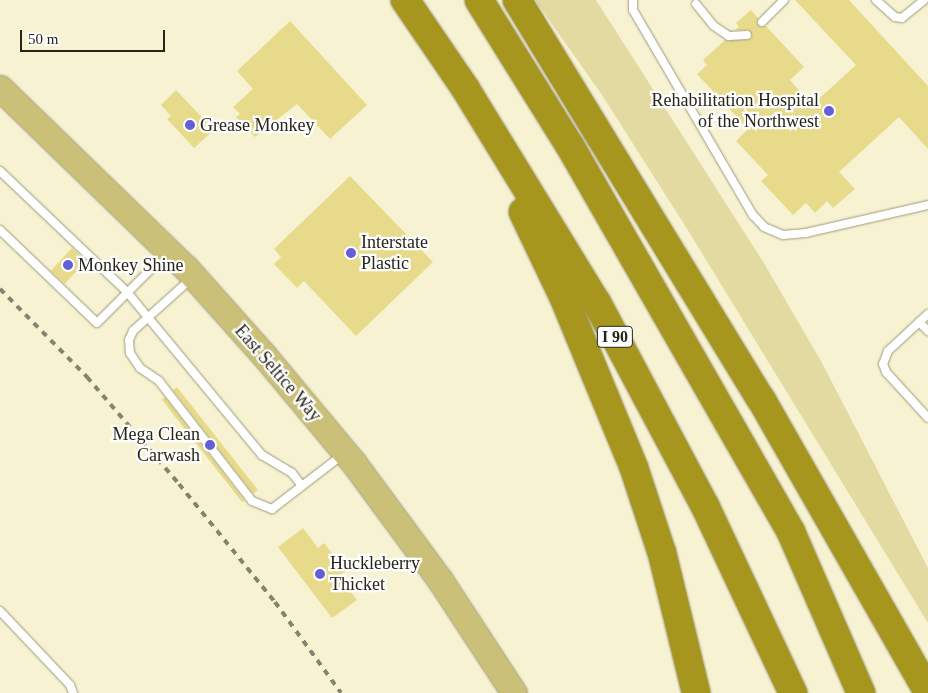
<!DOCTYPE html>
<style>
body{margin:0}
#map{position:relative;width:928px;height:693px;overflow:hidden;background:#f7f3d2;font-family:Georgia,serif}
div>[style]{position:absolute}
.green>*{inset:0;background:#e2daa1}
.building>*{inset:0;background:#e7db8b;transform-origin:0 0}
.roads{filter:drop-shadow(0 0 1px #9d997b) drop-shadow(0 0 1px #9d997b)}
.lane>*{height:8px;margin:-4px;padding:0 4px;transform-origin:4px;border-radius:4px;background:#fff}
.primary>*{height:25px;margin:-12.5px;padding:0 12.5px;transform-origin:12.5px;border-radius:12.5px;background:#cac078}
.highway>*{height:28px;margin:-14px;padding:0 14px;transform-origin:14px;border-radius:14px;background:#a7961e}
.rail>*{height:4px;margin-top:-2px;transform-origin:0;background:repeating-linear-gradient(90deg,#85826d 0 6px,transparent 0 12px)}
.dots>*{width:14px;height:14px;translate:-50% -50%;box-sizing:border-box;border:2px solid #fefefe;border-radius:50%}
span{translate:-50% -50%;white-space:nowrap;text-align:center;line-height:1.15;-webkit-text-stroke:4.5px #fefefe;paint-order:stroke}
.shield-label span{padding:1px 4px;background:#fefefe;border:1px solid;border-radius:4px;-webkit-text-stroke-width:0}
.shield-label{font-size:16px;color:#272519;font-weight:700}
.poi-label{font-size:18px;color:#272519}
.right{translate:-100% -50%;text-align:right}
.left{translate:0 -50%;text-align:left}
.street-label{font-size:18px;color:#272519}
.scale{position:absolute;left:20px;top:30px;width:145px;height:22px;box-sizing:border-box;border:2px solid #272519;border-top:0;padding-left:6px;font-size:15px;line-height:18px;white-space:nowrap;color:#272519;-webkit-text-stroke:4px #fefefe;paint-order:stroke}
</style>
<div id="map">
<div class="green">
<div style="clip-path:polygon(535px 0,596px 0,762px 260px,821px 361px,928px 568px,928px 623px,689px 232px,602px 95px)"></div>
</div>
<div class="building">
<div style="clip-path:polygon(795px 0,849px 0,928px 86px,928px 149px,899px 117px,839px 172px,855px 189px,833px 208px,827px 201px,815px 213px,806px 203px,793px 215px,761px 181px,768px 175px,736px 141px,748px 129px,697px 74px,707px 65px,703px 60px,725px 40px,752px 38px,749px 30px,735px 30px,739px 27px,736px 23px,751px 10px,758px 18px,758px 26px,766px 26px,804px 67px,790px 80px,812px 105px,856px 65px)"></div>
<div style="clip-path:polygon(290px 21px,367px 105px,330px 139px,297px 104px,255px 137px,236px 117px,240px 114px,233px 107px,253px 89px,237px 71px)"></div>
<div style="clip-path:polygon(176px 90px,214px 130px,194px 148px,167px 119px,171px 116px,161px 105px)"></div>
<div style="clip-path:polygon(350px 176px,433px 262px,356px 336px,304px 281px,297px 288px,274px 264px,281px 257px,274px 249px)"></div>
<div style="left:72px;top:248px;width:19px;height:31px;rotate:43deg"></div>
<div style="clip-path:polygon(177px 387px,258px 490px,253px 494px,173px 390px)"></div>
<div style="clip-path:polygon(165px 397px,245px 501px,242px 502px,162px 400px)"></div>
<div style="clip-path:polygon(303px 528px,318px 548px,324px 543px,346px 571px,339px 576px,357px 600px,332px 618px,278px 547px)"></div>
</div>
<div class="roads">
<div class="lane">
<div style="left:633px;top:0;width:10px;rotate:90deg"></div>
<div style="left:633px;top:10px;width:238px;rotate:59.7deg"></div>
<div style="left:753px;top:215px;width:16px;rotate:47deg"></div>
<div style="left:764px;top:227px;width:21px;rotate:23deg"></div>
<div style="left:783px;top:235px;width:23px;rotate:-5deg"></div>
<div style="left:806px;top:233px;width:125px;rotate:-12.9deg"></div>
<div style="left:876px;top:0;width:25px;rotate:42deg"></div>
<div style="left:895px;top:17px;width:7px;rotate:8deg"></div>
<div style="left:902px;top:18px;width:28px;rotate:-39deg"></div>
<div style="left:696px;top:4px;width:28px;rotate:51deg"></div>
<div style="left:714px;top:26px;width:18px;rotate:34deg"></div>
<div style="left:729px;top:36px;width:18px;rotate:-3deg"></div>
<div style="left:762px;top:22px;width:31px;rotate:-45deg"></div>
<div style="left:0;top:171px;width:175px;rotate:43.6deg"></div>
<div style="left:127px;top:292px;width:212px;rotate:50.4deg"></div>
<div style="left:262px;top:455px;width:35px;rotate:31deg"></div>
<div style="left:292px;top:473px;width:16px;rotate:52deg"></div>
<div style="left:0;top:230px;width:134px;rotate:43.8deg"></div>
<div style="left:97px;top:323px;width:99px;rotate:-45deg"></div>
<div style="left:192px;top:278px;width:79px;rotate:138.1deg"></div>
<div style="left:133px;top:331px;width:10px;rotate:114deg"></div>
<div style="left:129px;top:340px;width:13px;rotate:86deg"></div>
<div style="left:130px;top:353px;width:18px;rotate:56deg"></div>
<div style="left:140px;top:368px;width:23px;rotate:34deg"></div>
<div style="left:159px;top:381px;width:152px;rotate:52.2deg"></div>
<div style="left:252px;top:501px;width:22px;rotate:22deg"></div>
<div style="left:272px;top:509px;width:88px;rotate:-37.6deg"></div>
<div style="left:928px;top:314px;width:54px;rotate:137.2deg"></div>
<div style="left:888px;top:351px;width:14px;rotate:111deg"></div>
<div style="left:883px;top:364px;width:9px;rotate:69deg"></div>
<div style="left:886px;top:372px;width:62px;rotate:47.6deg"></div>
<div style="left:919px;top:322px;width:13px;rotate:45deg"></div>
<div style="left:0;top:611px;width:102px;rotate:46.6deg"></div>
<div style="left:70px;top:685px;width:9px;rotate:69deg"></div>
</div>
<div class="primary">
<div style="left:0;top:88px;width:259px;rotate:44.1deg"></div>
<div style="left:186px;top:268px;width:115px;rotate:48.2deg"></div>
<div style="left:263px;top:354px;width:141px;rotate:50.2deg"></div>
<div style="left:353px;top:462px;width:147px;rotate:53.6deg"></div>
<div style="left:440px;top:580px;width:135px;rotate:56.8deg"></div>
</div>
<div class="highway">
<div style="left:405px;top:0;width:107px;rotate:55.7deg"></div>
<div style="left:465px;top:88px;width:252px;rotate:58.5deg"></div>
<div style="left:597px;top:303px;width:230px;rotate:62deg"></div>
<div style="left:705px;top:506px;width:207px;rotate:64.8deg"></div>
<div style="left:479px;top:0;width:172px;rotate:58.1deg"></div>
<div style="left:570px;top:146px;width:445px;rotate:60.2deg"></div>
<div style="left:791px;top:532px;width:176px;rotate:66.5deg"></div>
<div style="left:517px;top:0;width:468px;rotate:58.6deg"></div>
<div style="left:761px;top:399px;width:337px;rotate:60.3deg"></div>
<div style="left:523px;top:212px;width:95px;rotate:64.5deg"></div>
<div style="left:564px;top:298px;width:184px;rotate:67.6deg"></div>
<div style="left:634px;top:468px;width:89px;rotate:71.8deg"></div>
<div style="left:662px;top:553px;width:144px;rotate:76.3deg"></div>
</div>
</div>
<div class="rail">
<div style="left:0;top:289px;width:124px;rotate:45.3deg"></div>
<div style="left:87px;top:377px;width:141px;rotate:49.3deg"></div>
<div style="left:179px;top:484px;width:152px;rotate:50.9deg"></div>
<div style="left:275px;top:602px;width:112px;rotate:54deg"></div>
</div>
<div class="dots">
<div style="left:829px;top:111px;background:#645ed7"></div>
<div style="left:190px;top:125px;background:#645ed7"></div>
<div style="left:351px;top:253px;background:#645ed7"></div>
<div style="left:68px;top:265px;background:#645ed7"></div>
<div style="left:210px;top:445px;background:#645ed7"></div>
<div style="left:320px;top:574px;background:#645ed7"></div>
</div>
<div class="shield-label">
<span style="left:615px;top:337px">I 90</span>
</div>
<div class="poi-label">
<span class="right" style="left:819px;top:111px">Rehabilitation Hospital<br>of the Northwest</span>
<span class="left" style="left:200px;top:125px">Grease Monkey</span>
<span class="left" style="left:361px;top:253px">Interstate<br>Plastic</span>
<span class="left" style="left:78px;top:265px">Monkey Shine</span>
<span class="right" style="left:200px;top:445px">Mega Clean<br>Carwash</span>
<span class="left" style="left:330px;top:574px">Huckleberry<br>Thicket</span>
</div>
<div class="street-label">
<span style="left:278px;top:373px;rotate:49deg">East Seltice Way</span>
</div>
<div class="scale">50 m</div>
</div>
